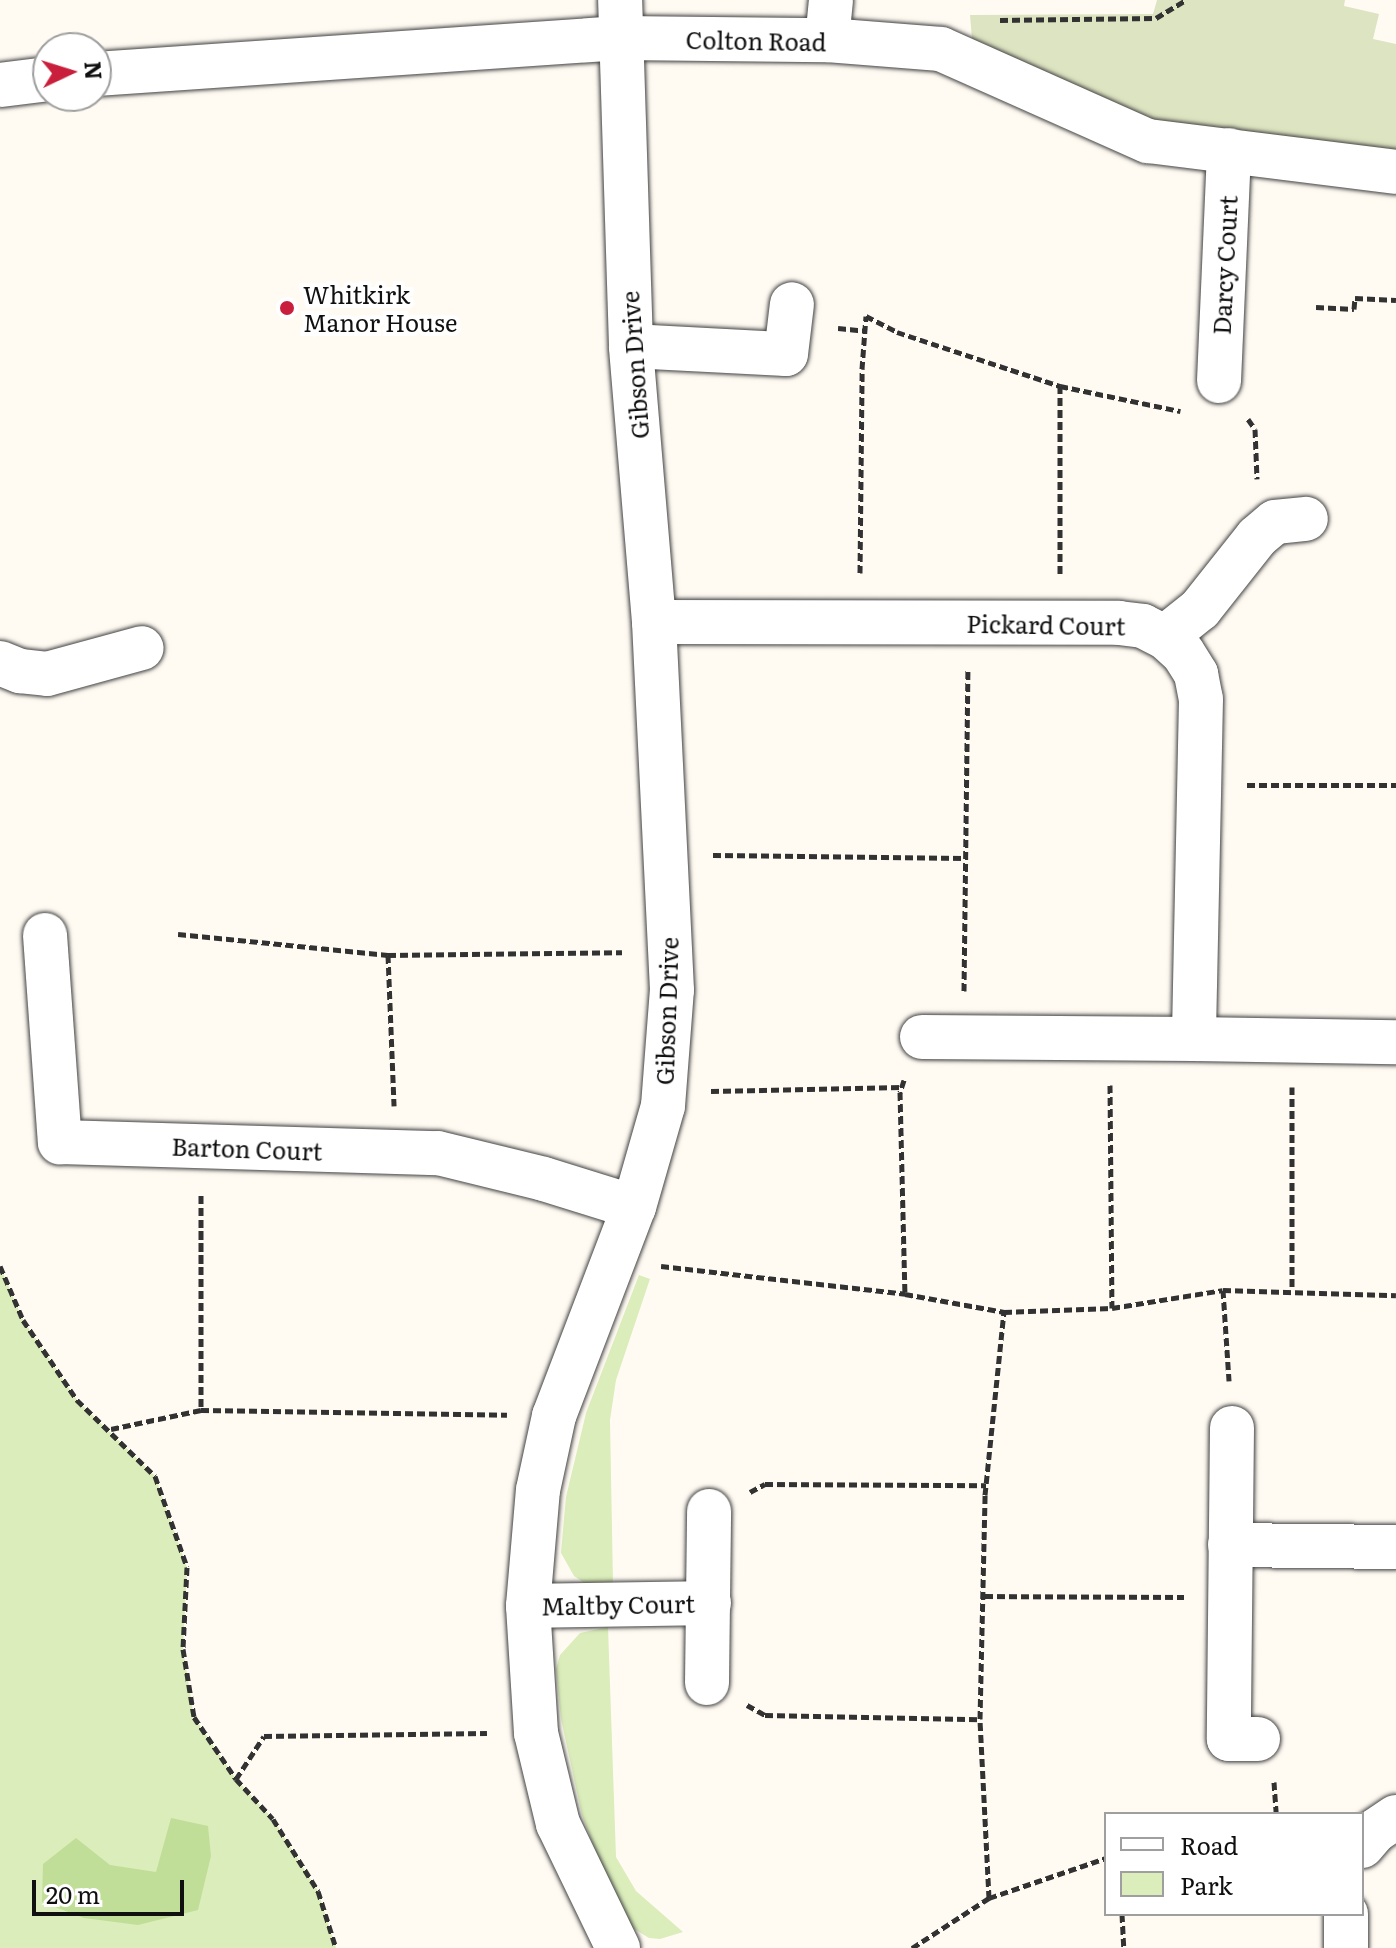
<!DOCTYPE html>
<style>
body{margin:0}
#map{position:relative;width:1396px;height:1948px;overflow:hidden;background:#fffbf3;font-family:Literata,serif}
div>[style]{position:absolute}
.green>*{inset:0;background:#daedba}
.forest>*{inset:0;background:#c0de98}
.cemetery>*{inset:0;background:#dde4c1}
.path>*{height:5px;margin-top:-2.5px;transform-origin:0;background:repeating-linear-gradient(90deg,#323232 0 8px,transparent 0 12px)}
.roads{filter:drop-shadow(0 0 2px #434343) drop-shadow(0 0 2px #434343)}
.minor>*{height:44px;margin:-22px;padding:0 22px;transform-origin:22px;border-radius:22px;background:#fff}
.dots>*{width:22px;height:22px;translate:-50% -50%;box-sizing:border-box;border:4px solid #fff;border-radius:50%}
span{translate:-50% -50%;white-space:nowrap;text-align:center;line-height:1.15;-webkit-text-stroke:8px #fff;paint-order:stroke}
.street-label{font-size:24px;color:#101010}
.poi-label{font-size:24px;color:#101010}
.left{translate:0 -50%;text-align:left}
.legend{position:absolute;left:1104px;top:1812px;width:260px;height:104px;box-sizing:border-box;background:#fff;border:2px solid #9f9f9f;margin:0;padding:10px 14px;list-style:none;font-size:24px;color:#101010}
.legend li{display:flex;align-items:center;gap:16px;height:40px}
.legend b{width:40px;border:2px solid #9f9f9f}
.north{position:absolute;left:32px;top:32px;width:80px;height:80px;box-sizing:border-box;background:#fff;border:2px solid #9f9f9f;border-radius:50%;rotate:86deg;font-size:22px;font-weight:700;line-height:32px;text-align:center;color:#101010}
.north::after{content:'';display:block;margin:auto;width:28px;height:36px;background:#c91f3c;clip-path:polygon(50% 0,100% 100%,50% 72%,0 100%)}
.scale{position:absolute;left:32px;top:1880px;width:152px;height:36px;box-sizing:border-box;border:4px solid #101010;border-top:0;padding-left:10px;font-size:24px;line-height:28px;white-space:nowrap;color:#101010;-webkit-text-stroke:6px #fff;paint-order:stroke}
</style>
<div id="map">
<div class="green">
<div style="clip-path:polygon(0 1266px,23px 1320px,77px 1400px,155px 1476px,187px 1567px,183px 1649px,194px 1717px,236px 1779px,273px 1819px,318px 1891px,336px 1948px,0 1948px)"></div>
<div style="clip-path:polygon(639px 1275px,650px 1279px,616px 1380px,610px 1420px,613px 1584px,586px 1584px,574px 1576px,561px 1553px,566px 1497px,586px 1413px)"></div>
<div style="clip-path:polygon(608px 1627px,616px 1857px,636px 1891px,683px 1932px,660px 1939px,649px 1938px,631px 1927px,599px 1861px,582px 1815px,561px 1719px,556px 1669px,560px 1655px,580px 1633px)"></div>
</div>
<div class="forest">
<div style="clip-path:polygon(171px 1818px,208px 1826px,211px 1856px,198px 1910px,138px 1925px,84px 1918px,42px 1902px,43px 1864px,76px 1838px,110px 1865px,156px 1872px)"></div>
</div>
<div class="cemetery">
<div style="clip-path:polygon(1157px 0,1345px 0,1344px 6px,1379px 14px,1373px 39px,1396px 44px,1396px 172px,1229px 150px,974px 63px,970px 15px,1153px 14px)"></div>
</div>
<div class="path">
<div style="left:1000px;top:20px;width:156px;rotate:-0.7deg"></div>
<div style="left:1156px;top:18px;width:35px;rotate:-31deg"></div>
<div style="left:1316px;top:307px;width:38px;rotate:3deg"></div>
<div style="left:1354px;top:309px;width:11px;rotate:-85deg"></div>
<div style="left:1355px;top:298px;width:41px;rotate:2.8deg"></div>
<div style="left:838px;top:328px;width:27px;rotate:6deg"></div>
<div style="left:1060px;top:386px;width:191px;rotate:90deg"></div>
<div style="left:1248px;top:419px;width:12px;rotate:55deg"></div>
<div style="left:1255px;top:429px;width:50px;rotate:87.7deg"></div>
<div style="left:860px;top:573px;width:204px;rotate:-89.4deg"></div>
<div style="left:862px;top:369px;width:53px;rotate:-85.7deg"></div>
<div style="left:866px;top:316px;width:35px;rotate:27deg"></div>
<div style="left:897px;top:332px;width:172px;rotate:18.3deg"></div>
<div style="left:1060px;top:386px;width:123px;rotate:11.8deg"></div>
<div style="left:1247px;top:785px;width:149px"></div>
<div style="left:713px;top:855px;width:251px;rotate:0.7deg"></div>
<div style="left:178px;top:934px;width:211px;rotate:5.7deg"></div>
<div style="left:388px;top:955px;width:234px;rotate:-0.7deg"></div>
<div style="left:388px;top:955px;width:151px;rotate:87.7deg"></div>
<div style="left:964px;top:991px;width:322px;rotate:-89.3deg"></div>
<div style="left:904px;top:1080px;width:13px;rotate:108deg"></div>
<div style="left:900px;top:1092px;width:202px;rotate:88.6deg"></div>
<div style="left:1110px;top:1085px;width:223px;rotate:89.5deg"></div>
<div style="left:1292px;top:1087px;width:203px;rotate:90deg"></div>
<div style="left:711px;top:1091px;width:191px;rotate:-1.2deg"></div>
<div style="left:201px;top:1195px;width:215px;rotate:90deg"></div>
<div style="left:0;top:1266px;width:59px;rotate:66.9deg"></div>
<div style="left:23px;top:1320px;width:97px;rotate:56deg"></div>
<div style="left:77px;top:1400px;width:109px;rotate:44.3deg"></div>
<div style="left:155px;top:1476px;width:96px;rotate:70.6deg"></div>
<div style="left:187px;top:1567px;width:82px;rotate:92.8deg"></div>
<div style="left:183px;top:1649px;width:69px;rotate:80.8deg"></div>
<div style="left:194px;top:1717px;width:75px;rotate:55.9deg"></div>
<div style="left:236px;top:1779px;width:54px;rotate:47.2deg"></div>
<div style="left:273px;top:1819px;width:85px;rotate:58deg"></div>
<div style="left:318px;top:1891px;width:60px;rotate:72.5deg"></div>
<div style="left:661px;top:1266px;width:246px;rotate:6.5deg"></div>
<div style="left:905px;top:1294px;width:101px;rotate:10.3deg"></div>
<div style="left:1004px;top:1312px;width:108px;rotate:-2.1deg"></div>
<div style="left:1112px;top:1308px;width:112px;rotate:-9.2deg"></div>
<div style="left:1223px;top:1290px;width:173px;rotate:1.7deg"></div>
<div style="left:1223px;top:1290px;width:91px;rotate:86.2deg"></div>
<div style="left:111px;top:1429px;width:92px;rotate:-11.9deg"></div>
<div style="left:201px;top:1410px;width:306px;rotate:0.9deg"></div>
<div style="left:750px;top:1492px;width:17px;rotate:-28deg"></div>
<div style="left:765px;top:1484px;width:221px;rotate:0.3deg"></div>
<div style="left:985px;top:1596px;width:199px;rotate:0.3deg"></div>
<div style="left:747px;top:1705px;width:21px;rotate:29deg"></div>
<div style="left:765px;top:1715px;width:215px;rotate:1.1deg"></div>
<div style="left:236px;top:1779px;width:51px;rotate:-56.9deg"></div>
<div style="left:264px;top:1736px;width:223px;rotate:-0.8deg"></div>
<div style="left:1274px;top:1782px;width:32px;rotate:86deg"></div>
<div style="left:989px;top:1898px;width:179px;rotate:-92.9deg"></div>
<div style="left:980px;top:1719px;width:224px;rotate:-88.7deg"></div>
<div style="left:985px;top:1495px;width:184px;rotate:-84.1deg"></div>
<div style="left:1122px;top:1914px;width:34px;rotate:87deg"></div>
<div style="left:912px;top:1948px;width:92px;rotate:-33deg"></div>
<div style="left:989px;top:1898px;width:124px;rotate:-18.9deg"></div>
</div>
<div class="roads">
<div class="minor">
<div style="left:827px;top:40px;width:40px;rotate:-84.3deg"></div>
<div style="left:96px;top:74px;width:525px;rotate:-3.93deg"></div>
<div style="left:620px;top:38px;width:207px;rotate:0.6deg"></div>
<div style="left:827px;top:40px;width:114px;rotate:4.5deg"></div>
<div style="left:941px;top:49px;width:227px;rotate:24deg"></div>
<div style="left:1148px;top:141px;width:250px;rotate:7.1deg"></div>
<div style="left:0;top:85px;width:48px;rotate:-7.1deg"></div>
<div style="left:631px;top:346px;width:155px;rotate:3deg"></div>
<div style="left:786px;top:354px;width:50px;rotate:-83.2deg"></div>
<div style="left:1219px;top:381px;width:231px;rotate:-87.5deg"></div>
<div style="left:654px;top:622px;width:465px;rotate:0.1deg"></div>
<div style="left:1119px;top:623px;width:24px;rotate:7deg"></div>
<div style="left:1143px;top:626px;width:25px;rotate:27deg"></div>
<div style="left:1165px;top:637px;width:24px;rotate:42deg"></div>
<div style="left:1183px;top:653px;width:25px;rotate:58deg"></div>
<div style="left:1196px;top:674px;width:25px;rotate:79deg"></div>
<div style="left:1201px;top:699px;width:340px;rotate:91.2deg"></div>
<div style="left:1194px;top:1039px;width:202px;rotate:0.9deg"></div>
<div style="left:1165px;top:637px;width:45px;rotate:-38.7deg"></div>
<div style="left:1200px;top:609px;width:92px;rotate:-51.6deg"></div>
<div style="left:1257px;top:537px;width:23px;rotate:-40deg"></div>
<div style="left:1275px;top:522px;width:31px;rotate:-6deg"></div>
<div style="left:0;top:663px;width:22px;rotate:22deg"></div>
<div style="left:20px;top:671px;width:27px;rotate:6deg"></div>
<div style="left:47px;top:674px;width:98px;rotate:-15.3deg"></div>
<div style="left:45px;top:935px;width:208px;rotate:85.9deg"></div>
<div style="left:60px;top:1142px;width:378px;rotate:1.7deg"></div>
<div style="left:438px;top:1153px;width:109px;rotate:13.8deg"></div>
<div style="left:544px;top:1179px;width:94px;rotate:17.3deg"></div>
<div style="left:922px;top:1037px;width:272px;rotate:0.4deg"></div>
<div style="left:1232px;top:1428px;width:311px;rotate:90.6deg"></div>
<div style="left:1229px;top:1739px;width:29px"></div>
<div style="left:1230px;top:1545px;width:166px;rotate:0.7deg"></div>
<div style="left:528px;top:1606px;width:181px;rotate:-0.9deg"></div>
<div style="left:707px;top:1683px;width:172px;rotate:-89.3deg"></div>
<div style="left:1362px;top:1846px;width:20px;rotate:-49deg"></div>
<div style="left:1375px;top:1831px;width:25px;rotate:-34deg"></div>
<div style="left:1346px;top:1914px;width:34px;rotate:90deg"></div>
<div style="left:618px;top:1948px;width:138px;rotate:-115.8deg"></div>
<div style="left:558px;top:1824px;width:94px;rotate:-103.6deg"></div>
<div style="left:536px;top:1733px;width:127px;rotate:-93.6deg"></div>
<div style="left:528px;top:1606px;width:116px;rotate:-85.1deg"></div>
<div style="left:538px;top:1490px;width:76px;rotate:-77.8deg"></div>
<div style="left:554px;top:1416px;width:224px;rotate:-69.1deg"></div>
<div style="left:634px;top:1207px;width:105px;rotate:-74deg"></div>
<div style="left:663px;top:1106px;width:116px;rotate:-85.6deg"></div>
<div style="left:672px;top:990px;width:368px;rotate:-92.8deg"></div>
<div style="left:654px;top:622px;width:277px;rotate:-94.8deg"></div>
<div style="left:631px;top:346px;width:346px;rotate:-91.8deg"></div>
</div>
</div>
<div class="dots">
<div style="left:287px;top:308px;background:#c91f3c"></div>
</div>
<div class="street-label">
<span style="left:756px;top:40px;rotate:1deg">Colton Road</span>
<span style="left:1224px;top:265px;rotate:-87deg">Darcy Court</span>
<span style="left:634px;top:365px;rotate:-94deg">Gibson Drive</span>
<span style="left:1046px;top:624px;rotate:1deg">Pickard Court</span>
<span style="left:666px;top:1011px;rotate:-88deg">Gibson Drive</span>
<span style="left:247px;top:1148px;rotate:2deg">Barton Court</span>
<span style="left:618px;top:1604px;rotate:-1deg">Maltby Court</span>
</div>
<div class="poi-label">
<span class="left" style="left:303px;top:308px">Whitkirk<br>Manor House</span>
</div>
<ul class="legend">
<li><b style="height:10px;background:#fff"></b>Road</li>
<li><b style="height:22px;background:#daedba"></b>Park</li>
</ul>
<div class="north">N</div>
<div class="scale">20 m</div>
</div>
